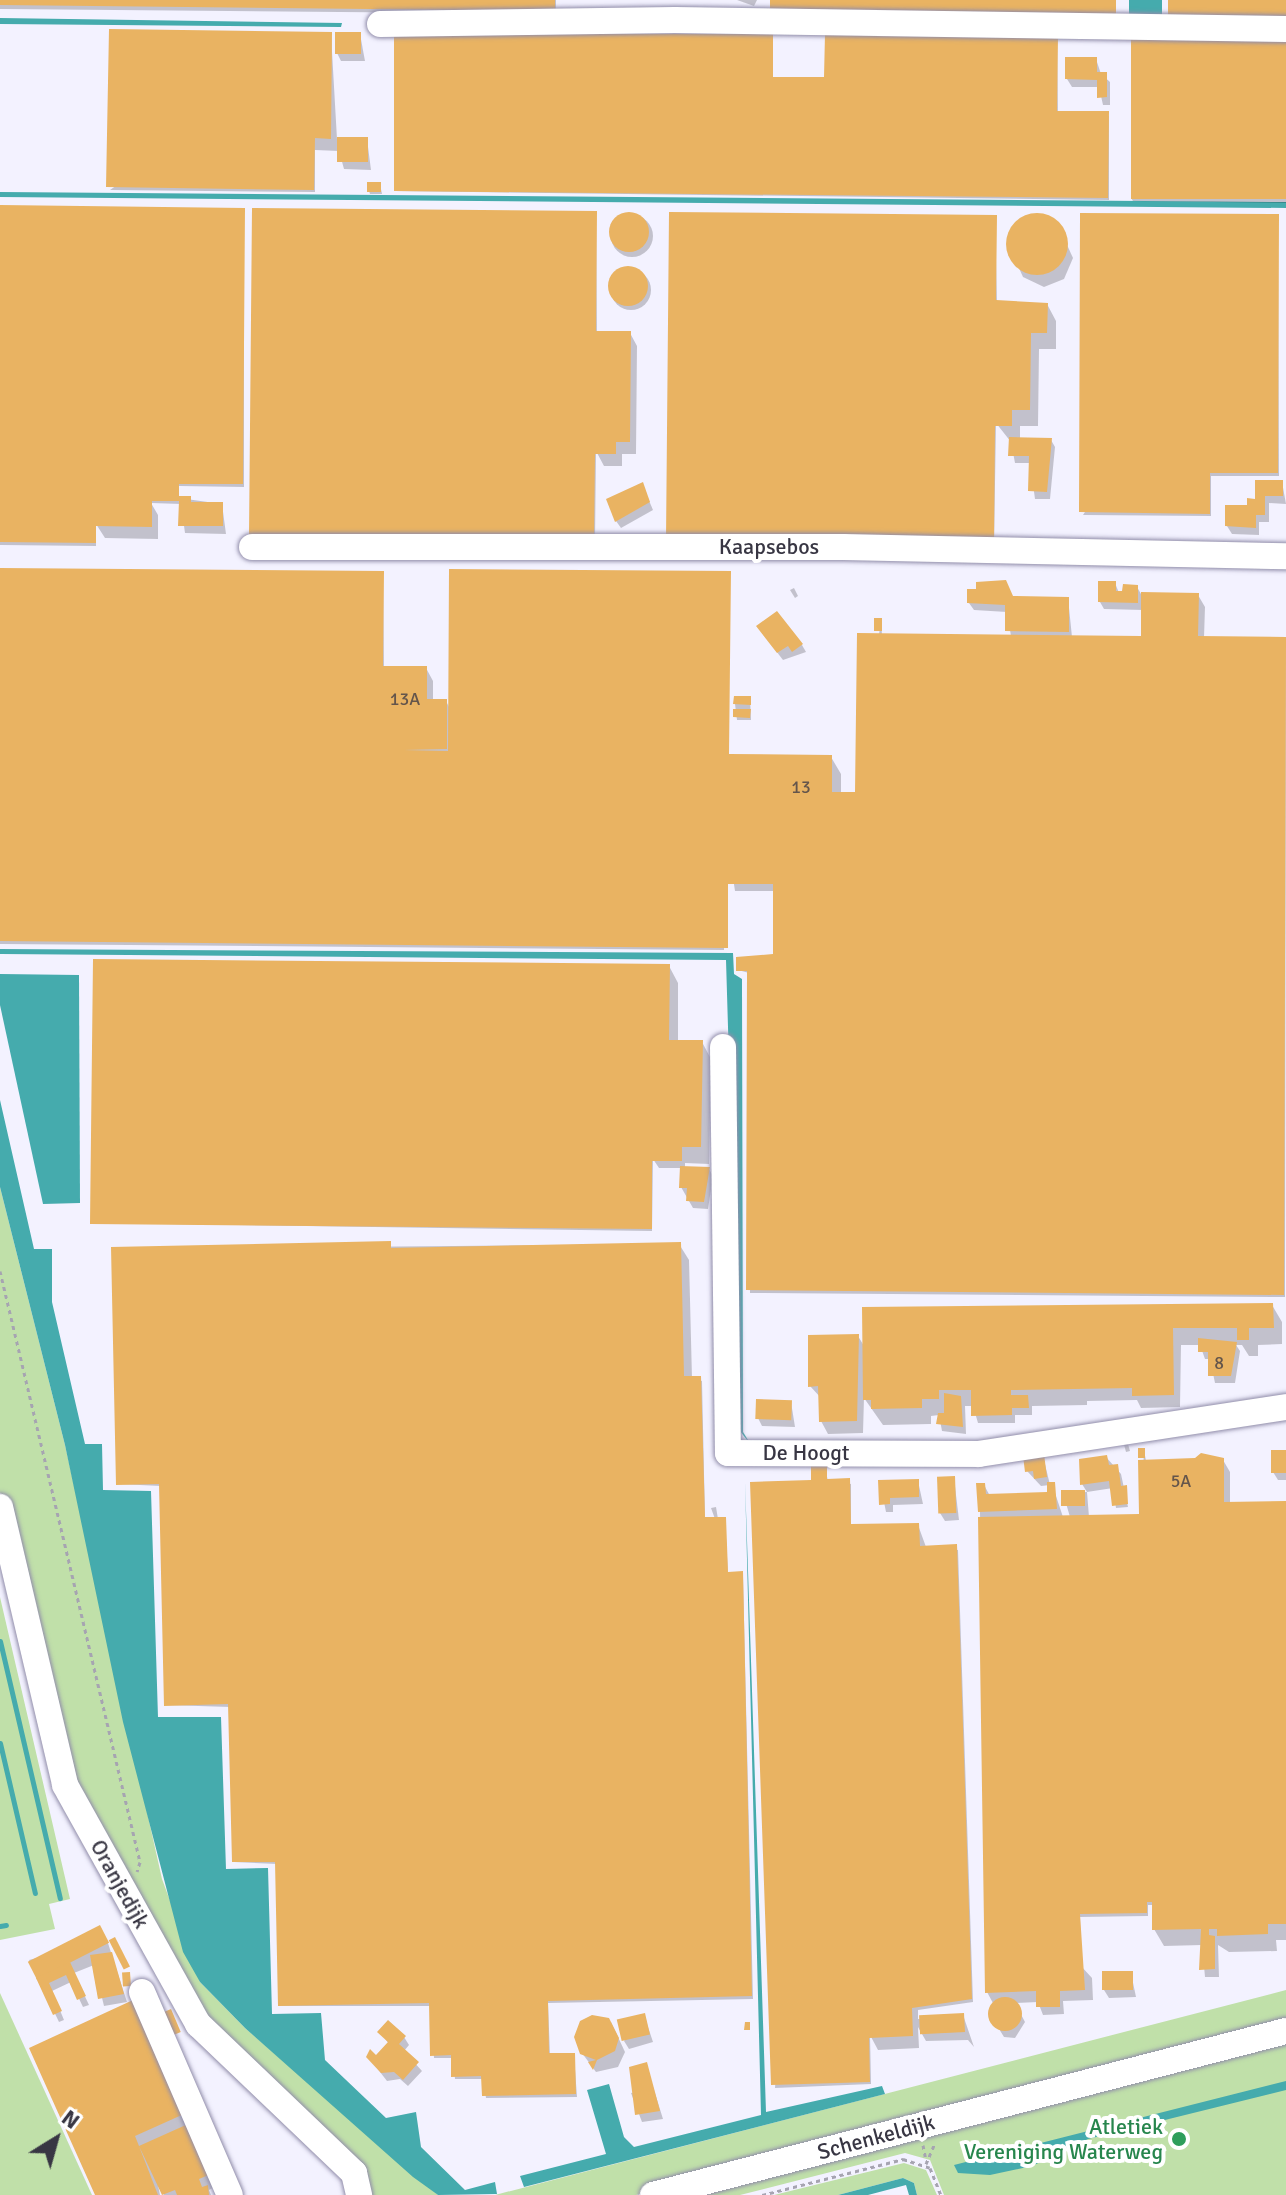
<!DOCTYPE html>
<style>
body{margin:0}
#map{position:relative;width:1286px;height:2195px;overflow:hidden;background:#f3f2ff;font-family:Signika,sans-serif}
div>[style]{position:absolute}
.green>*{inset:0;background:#c0e0a9}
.water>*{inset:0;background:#45abad;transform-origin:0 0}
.shadow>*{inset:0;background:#0003}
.round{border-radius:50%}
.stream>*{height:5px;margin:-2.5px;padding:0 2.5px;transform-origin:2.5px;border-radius:2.5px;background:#45abad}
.building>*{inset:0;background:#e9b362;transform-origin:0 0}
.path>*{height:3px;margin-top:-1.5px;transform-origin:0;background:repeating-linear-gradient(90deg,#a6a4b1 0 4px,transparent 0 8px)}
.roads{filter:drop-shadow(0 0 2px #918daa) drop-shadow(0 0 2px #918daa)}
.minor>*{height:26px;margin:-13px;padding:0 13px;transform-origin:13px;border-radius:13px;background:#fff}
.dots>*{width:22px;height:22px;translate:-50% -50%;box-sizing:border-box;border:4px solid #fff;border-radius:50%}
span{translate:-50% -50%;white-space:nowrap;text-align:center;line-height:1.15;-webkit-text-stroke:8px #fff;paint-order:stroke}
.number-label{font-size:18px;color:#64554b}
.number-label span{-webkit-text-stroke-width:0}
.street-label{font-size:22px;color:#383643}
.leisure-label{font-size:22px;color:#27864d}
.right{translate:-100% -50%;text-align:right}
.north{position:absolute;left:16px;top:2099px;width:80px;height:80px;-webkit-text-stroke:6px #fff;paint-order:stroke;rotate:37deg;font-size:22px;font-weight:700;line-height:32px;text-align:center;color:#383643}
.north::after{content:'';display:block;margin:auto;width:28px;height:36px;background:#383643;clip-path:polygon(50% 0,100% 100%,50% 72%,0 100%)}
</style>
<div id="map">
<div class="green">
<div style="clip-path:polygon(0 1187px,65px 1445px,162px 1879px,200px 1982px,245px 2028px,438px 2195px,370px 2195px,212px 2028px,63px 1765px,0 1492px)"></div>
<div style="clip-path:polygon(0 1597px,70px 1899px,49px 1904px,55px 1929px,0 1940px)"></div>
<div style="clip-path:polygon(1286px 1990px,1286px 2026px,870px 2134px,636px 2195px,495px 2195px)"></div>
<div style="clip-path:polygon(0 1993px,92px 2195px,0 2195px)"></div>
<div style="clip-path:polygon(1286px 2032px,1286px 2195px,944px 2195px,930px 2160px,905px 2153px,740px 2195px,665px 2195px)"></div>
<div style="clip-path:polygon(904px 2163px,926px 2170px,937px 2195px,917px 2195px,914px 2183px,903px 2178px,838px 2195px,774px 2195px)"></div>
</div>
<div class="water">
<div style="left:1129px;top:0;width:33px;height:19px"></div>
<div style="clip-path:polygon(0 18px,342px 23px,341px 27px,0 24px)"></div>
<div style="clip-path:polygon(0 192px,1286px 202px,1286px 208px,0 197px)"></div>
<div style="clip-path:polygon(0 949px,733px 953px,734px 974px,742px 979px,743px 1432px,748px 1440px,786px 1441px,750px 1444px,740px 1431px,726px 960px,0 954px)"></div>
<div style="clip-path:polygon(0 974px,79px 975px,80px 1203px,43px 1204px,0 1005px)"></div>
<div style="clip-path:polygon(0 1100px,34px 1249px,52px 1249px,52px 1302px,85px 1444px,102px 1444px,103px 1490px,151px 1491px,158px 1717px,221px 1717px,226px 1869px,268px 1868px,272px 2014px,321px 2013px,325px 2060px,386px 2118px,416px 2112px,421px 2147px,465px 2190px,495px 2182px,497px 2194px,438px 2195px,413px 2177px,245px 2028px,200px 1982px,183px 1952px,123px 1722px,65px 1445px,0 1187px)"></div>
<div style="clip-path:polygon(745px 1480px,766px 2112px,882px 2086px,885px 2094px,524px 2187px,520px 2176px,606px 2154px,587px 2090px,609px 2084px,624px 2137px,634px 2147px,761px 2115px)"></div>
<div style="clip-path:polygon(1286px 2081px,1286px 2090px,1088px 2139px,1032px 2166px,990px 2175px,958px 2173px,954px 2165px)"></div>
<div style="clip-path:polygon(903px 2178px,914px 2183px,917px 2195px,909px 2195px,906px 2185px,868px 2195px,838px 2195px)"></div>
</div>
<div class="shadow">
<div style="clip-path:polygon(0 0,556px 0,556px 14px,0 9px)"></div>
<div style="clip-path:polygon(737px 0,757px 0,754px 6px)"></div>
<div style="clip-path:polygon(331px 34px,337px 139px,367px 139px,371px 170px,344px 169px,339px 151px,315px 150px,315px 192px,110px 190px)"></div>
<div style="clip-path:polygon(360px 34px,365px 61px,341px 61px,337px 53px)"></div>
<div style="clip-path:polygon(772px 36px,773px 79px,823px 79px,1057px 38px,1058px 113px,1109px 116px,1109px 200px,396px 191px)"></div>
<div style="clip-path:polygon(1286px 39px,1286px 203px,1133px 201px,1131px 198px)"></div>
<div style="clip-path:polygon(1096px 59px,1101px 74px,1110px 82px,1110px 105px,1103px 105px,1099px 87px,1072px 87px,1067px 79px)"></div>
<div style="clip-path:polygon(380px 184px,382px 194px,370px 194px,369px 191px)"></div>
<div style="clip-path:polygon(0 208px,244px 210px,244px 487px,179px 486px,179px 498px,222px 504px,226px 534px,185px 533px,181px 504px,151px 503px,158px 515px,158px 539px,105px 538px,96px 524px,96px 546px,0 545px)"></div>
<div style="clip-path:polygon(596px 213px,597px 333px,630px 333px,637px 346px,636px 454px,622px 454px,622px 466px,604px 466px,596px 451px,595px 542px,251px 536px)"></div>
<div style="clip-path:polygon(1039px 215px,1058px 225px,1073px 258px,1064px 279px,1044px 287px,1023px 277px,1008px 244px,1018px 223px)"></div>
<div class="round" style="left:611px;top:215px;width:42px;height:42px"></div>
<div style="clip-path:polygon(1278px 216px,1279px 476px,1211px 476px,1211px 516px,1083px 515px)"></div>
<div style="clip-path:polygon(995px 217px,997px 302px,1047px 304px,1056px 321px,1056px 349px,1039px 349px,1038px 426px,1020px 426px,1020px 439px,1051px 440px,1055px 447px,1050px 499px,1035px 499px,1030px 463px,1015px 463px,1011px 442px,996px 423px,994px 545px,670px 543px)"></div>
<div class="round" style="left:611px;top:270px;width:40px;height:40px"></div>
<div style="clip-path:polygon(1282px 482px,1286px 504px,1269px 503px,1269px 522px,1259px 522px,1259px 535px,1232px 534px,1227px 526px)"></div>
<div style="clip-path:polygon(642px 484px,653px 510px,621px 528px,616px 521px)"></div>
<div style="clip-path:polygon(0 570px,383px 573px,384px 668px,426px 668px,433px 681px,433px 701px,446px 701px,450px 709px,730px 573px,728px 756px,831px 757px,841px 774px,841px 794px,857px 795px,881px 620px,882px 635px,1011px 636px,1007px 612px,974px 610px,969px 603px,1068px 598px,1072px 637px,1143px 638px,1143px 610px,1104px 609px,1100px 602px,1115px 583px,1119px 593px,1137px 587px,1141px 594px,1198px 595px,1205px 607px,1204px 638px,1286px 639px,1285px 1297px,750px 1293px,749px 973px,738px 970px,778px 958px,775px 891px,735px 891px,727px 840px,724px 950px,0 944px)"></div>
<div style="clip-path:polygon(794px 588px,798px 596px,795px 598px,790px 590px)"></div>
<div style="clip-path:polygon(777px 614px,802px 645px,806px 652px,783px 660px,763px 634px)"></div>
<div style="clip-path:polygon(750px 698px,751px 720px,737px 720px,735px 704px)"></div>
<div style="clip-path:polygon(669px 966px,678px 983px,678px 1042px,702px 1042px,711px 1059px,709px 1164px,685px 1163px,685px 1168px,709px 1169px,713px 1176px,708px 1209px,693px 1208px,681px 1187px,682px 1168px,659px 1168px,653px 1159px,652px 1231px,92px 1223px)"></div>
<div style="clip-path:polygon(679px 1244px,689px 1260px,692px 1378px,702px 1381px,705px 1519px,715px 1519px,711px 1508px,716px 1507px,718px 1519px,725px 1519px,728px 1574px,743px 1577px,753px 1999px,548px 2003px,550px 2055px,574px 2055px,577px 2097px,486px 2098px,483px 2079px,455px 2079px,453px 2058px,434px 2058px,431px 2006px,280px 2006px,277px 1864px,234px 1862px,230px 1707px,166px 1705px,161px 1486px,118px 1484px,113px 1249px)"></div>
<div style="clip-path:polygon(1272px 1305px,1282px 1322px,1282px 1344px,1258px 1345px,1258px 1356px,1249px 1356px,1242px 1345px,1236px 1345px,1240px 1351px,1235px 1383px,1215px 1383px,1210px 1359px,1205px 1359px,1200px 1345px,1181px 1345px,1180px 1407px,1141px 1408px,1137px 1400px,1087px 1401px,1087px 1405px,1032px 1406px,1032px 1415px,1015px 1415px,1015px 1423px,978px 1423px,973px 1406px,965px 1406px,966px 1434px,942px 1431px,939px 1415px,931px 1416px,931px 1424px,883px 1425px,864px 1398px,863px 1433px,828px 1434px,821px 1421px,821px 1398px,810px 1386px,858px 1336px,864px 1346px)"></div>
<div style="clip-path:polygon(791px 1402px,795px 1427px,762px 1426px,758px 1418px)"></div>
<div style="clip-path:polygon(1123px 1441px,1128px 1444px,1130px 1451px,1126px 1452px)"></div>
<div style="clip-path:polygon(1144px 1450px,1146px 1461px,1223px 1460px,1230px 1472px,1230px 1504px,1286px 1503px,1286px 1940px,1276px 1940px,1277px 1951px,1229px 1952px,1218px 1945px,1219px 1977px,1205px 1977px,1202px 1945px,1164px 1946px,1154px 1929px,1154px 1905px,1148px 1905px,1148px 1916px,1080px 1917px,1081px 1966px,1092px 1978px,1093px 2000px,1063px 2001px,1064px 2014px,1043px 2015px,1038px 2002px,1015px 2003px,1025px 2022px,1015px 2038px,1004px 2037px,991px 2016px,994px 2005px,987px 1992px,980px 1512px,984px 1485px,990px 1496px,1055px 1493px,1063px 1517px,1070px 1517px,1063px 1493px,1087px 1492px,1089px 1517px,1141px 1516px)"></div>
<div style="clip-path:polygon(1286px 1451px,1286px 1480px,1278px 1480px,1273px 1472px)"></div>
<div style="clip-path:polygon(1043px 1456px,1050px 1485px,1041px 1486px,1027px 1471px)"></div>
<div style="clip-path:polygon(1106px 1457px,1121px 1474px,1128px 1507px,1116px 1508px,1113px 1488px,1087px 1492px,1082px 1484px)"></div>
<div style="clip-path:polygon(825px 1468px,828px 1481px,851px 1484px,851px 1526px,918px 1525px,926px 1547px,958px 1550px,973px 2002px,918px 2010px,918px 2019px,963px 2015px,974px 2047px,968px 2040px,926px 2041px,918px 2027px,919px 2048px,878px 2050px,870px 2035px,871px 2084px,775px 2088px,813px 1482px)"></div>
<div style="clip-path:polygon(954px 1478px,959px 1520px,945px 1521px,940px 1513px)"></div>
<div style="clip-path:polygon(918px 1481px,923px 1504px,893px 1505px,893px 1512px,886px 1512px,880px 1482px)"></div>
<div style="clip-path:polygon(107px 1940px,127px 2002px,104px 2006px,94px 1965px,74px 1973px,89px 2005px,83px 2007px,71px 1982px,52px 1991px,64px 2020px,59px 2022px,29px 1960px)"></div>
<div style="clip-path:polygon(1131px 1973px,1136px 1997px,1109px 1998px,1104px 1990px)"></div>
<div style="clip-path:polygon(132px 2003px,216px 2186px,209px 2190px,211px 2195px,164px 2195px,157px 2180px,160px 2195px,98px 2195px)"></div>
<div style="clip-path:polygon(644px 2015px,653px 2042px,629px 2049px,624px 2041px)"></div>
<div style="clip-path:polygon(611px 2022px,625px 2052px,618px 2067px,596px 2072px,582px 2053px)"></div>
<div style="clip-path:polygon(380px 2032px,404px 2037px,409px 2045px,404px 2051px,422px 2071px,408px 2086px,400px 2079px,387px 2081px,373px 2063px,389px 2044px)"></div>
<div style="clip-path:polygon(646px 2064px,663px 2119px,642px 2122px,631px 2093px,637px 2092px)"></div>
</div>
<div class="stream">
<div style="left:0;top:1641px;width:264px;rotate:76.9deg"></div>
<div style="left:0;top:1743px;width:154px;rotate:76.9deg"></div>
<div style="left:0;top:1926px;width:6px;rotate:-9deg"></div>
</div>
<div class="building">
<div style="clip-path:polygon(0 0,555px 0,555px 11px,0 5px)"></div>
<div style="clip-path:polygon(770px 0,1116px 0,1116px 21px,770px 18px)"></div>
<div style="left:1168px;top:0;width:118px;height:24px"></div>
<div style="clip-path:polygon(109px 29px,332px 32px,331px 139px,315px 138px,314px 190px,106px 187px)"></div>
<div style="left:335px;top:32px;width:26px;height:22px"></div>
<div style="clip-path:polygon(394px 33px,773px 34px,773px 77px,824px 77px,825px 34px,1058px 36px,1057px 111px,1109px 111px,1108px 198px,394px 191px)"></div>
<div style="left:1131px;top:37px;width:155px;height:162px"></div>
<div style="clip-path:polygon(1065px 57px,1097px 57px,1097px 72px,1107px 72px,1107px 97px,1097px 98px,1097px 80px,1065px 79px)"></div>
<div style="left:337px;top:137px;width:31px;height:25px"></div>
<div style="left:367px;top:182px;width:14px;height:10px"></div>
<div style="clip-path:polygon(0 205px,245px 208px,243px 484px,179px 484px,179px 496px,191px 496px,191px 502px,223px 502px,223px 526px,178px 526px,179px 501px,152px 501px,152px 527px,96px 526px,96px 543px,0 542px)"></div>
<div style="clip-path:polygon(252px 208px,597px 211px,596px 331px,631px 331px,630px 442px,616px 442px,616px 454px,595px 454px,594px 539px,249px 536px)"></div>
<div class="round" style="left:609px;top:212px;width:40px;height:40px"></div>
<div style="clip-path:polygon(669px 212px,997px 215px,996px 300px,1048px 303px,1047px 333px,1031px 333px,1030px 410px,1012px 410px,1012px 426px,995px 426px,994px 543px,666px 540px)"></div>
<div style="clip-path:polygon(1080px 213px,1279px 214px,1278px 473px,1210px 473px,1210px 514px,1079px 512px)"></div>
<div class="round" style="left:1006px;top:213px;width:62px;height:62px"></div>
<div class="round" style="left:608px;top:266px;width:40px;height:40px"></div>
<div style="clip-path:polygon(1009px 437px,1052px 438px,1047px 492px,1028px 491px,1029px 456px,1008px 456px)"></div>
<div style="clip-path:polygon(1255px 480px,1283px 480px,1283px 496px,1265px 496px,1265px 515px,1256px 515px,1256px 528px,1225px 526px,1225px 505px,1247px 505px,1247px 498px,1255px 499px)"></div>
<div style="clip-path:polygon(643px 482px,650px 502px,615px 522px,606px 499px)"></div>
<div style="clip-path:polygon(0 568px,384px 571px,383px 666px,427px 666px,427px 699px,447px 699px,447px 749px,404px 750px,448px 751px,449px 569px,731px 571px,729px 754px,832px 755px,832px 792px,855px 792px,857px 633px,1141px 636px,1141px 592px,1199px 593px,1198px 636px,1286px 637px,1284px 1295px,746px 1290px,747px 971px,736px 971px,736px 957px,773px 954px,773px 884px,728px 884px,728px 948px,0 941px)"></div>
<div style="clip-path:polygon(1006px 580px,1013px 596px,1069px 597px,1069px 632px,1005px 631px,1005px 605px,967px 603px,967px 589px,976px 589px,976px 582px)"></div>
<div style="clip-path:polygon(1098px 581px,1116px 581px,1116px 591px,1122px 591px,1123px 584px,1138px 585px,1138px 603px,1098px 602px)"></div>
<div style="clip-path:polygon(777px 611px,803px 644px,792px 652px,788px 646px,777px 653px,756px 626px)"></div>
<div style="left:874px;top:618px;width:8px;height:13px"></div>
<div style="clip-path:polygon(734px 696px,751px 696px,751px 705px,733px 704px)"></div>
<div style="clip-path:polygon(733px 709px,751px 709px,750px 718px,733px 717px)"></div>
<div style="clip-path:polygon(93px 959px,670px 964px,669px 1040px,703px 1040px,701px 1147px,682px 1147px,682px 1161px,652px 1161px,652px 1229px,90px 1224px)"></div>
<div style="clip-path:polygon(680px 1166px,710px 1167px,704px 1202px,686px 1201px,687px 1188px,679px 1188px)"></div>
<div style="clip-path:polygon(391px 1241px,391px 1248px,681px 1242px,684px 1376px,701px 1376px,705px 1517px,726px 1517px,728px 1572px,743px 1571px,752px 1996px,548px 2001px,549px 2053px,575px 2053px,576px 2094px,482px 2096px,481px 2076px,451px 2077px,451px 2055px,430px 2056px,429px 2003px,278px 2006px,275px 1862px,232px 1862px,228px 1704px,164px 1706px,159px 1484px,116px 1485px,111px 1247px)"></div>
<div style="clip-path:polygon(1273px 1303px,1274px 1328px,1249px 1328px,1249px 1340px,1237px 1340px,1237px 1328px,1173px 1328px,1174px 1395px,1132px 1396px,1132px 1388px,1011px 1390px,1011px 1395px,1028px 1395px,1029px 1408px,1012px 1408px,1012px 1415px,971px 1416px,971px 1390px,939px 1390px,939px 1399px,922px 1399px,922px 1408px,871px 1409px,871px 1400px,863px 1400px,862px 1307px)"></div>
<div style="clip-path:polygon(859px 1334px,857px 1421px,819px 1422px,818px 1386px,808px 1387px,808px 1335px)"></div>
<div style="clip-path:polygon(1198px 1338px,1237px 1342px,1231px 1376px,1208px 1376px,1208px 1352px,1198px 1352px)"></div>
<div style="clip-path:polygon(944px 1393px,961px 1396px,963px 1427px,936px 1424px,938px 1413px,944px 1413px)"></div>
<div style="left:756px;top:1399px;width:36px;height:20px;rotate:2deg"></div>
<div style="left:1145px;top:1448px;width:10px;height:7px;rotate:90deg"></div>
<div style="left:1286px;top:1450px;width:23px;height:15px;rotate:90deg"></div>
<div style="clip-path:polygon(1201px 1453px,1224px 1458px,1224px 1502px,1286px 1501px,1286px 1924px,1268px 1924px,1268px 1934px,1217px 1936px,1217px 1929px,1209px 1929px,1209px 1935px,1215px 1936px,1215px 1969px,1199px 1970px,1201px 1929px,1152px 1930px,1152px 1902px,1147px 1902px,1147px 1913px,1080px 1914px,1085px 1990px,1060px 1991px,1060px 2007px,1036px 2007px,1036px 1991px,985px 1993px,978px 1517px,1139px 1514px,1138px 1460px,1195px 1458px)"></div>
<div style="clip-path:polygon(1044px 1454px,1047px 1477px,1034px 1479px,1033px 1471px,1025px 1472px,1023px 1456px)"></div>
<div style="clip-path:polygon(1107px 1455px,1109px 1465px,1118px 1464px,1121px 1486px,1127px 1485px,1128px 1504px,1112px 1506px,1109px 1481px,1080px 1485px,1079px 1459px)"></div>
<div style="clip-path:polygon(827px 1465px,827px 1479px,850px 1478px,851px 1524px,919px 1523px,920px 1546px,957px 1544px,972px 1999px,912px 2008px,913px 2036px,869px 2038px,870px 2082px,771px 2085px,750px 1482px,811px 1480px,811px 1466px)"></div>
<div style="left:955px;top:1476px;width:37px;height:18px;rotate:88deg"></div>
<div style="clip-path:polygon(919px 1479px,919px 1497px,890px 1498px,890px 1504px,879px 1505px,878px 1480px)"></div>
<div style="clip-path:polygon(1047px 1482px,1055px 1482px,1057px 1509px,978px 1512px,976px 1483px,985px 1483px,986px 1494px,1047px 1492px)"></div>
<div style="left:1085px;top:1490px;width:16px;height:24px;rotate:90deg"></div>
<div style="left:100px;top:1925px;width:20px;height:81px;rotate:63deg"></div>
<div style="left:115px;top:1937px;width:33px;height:7px;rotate:63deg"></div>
<div style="clip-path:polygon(112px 1952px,124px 1994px,98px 1999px,90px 1955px)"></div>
<div style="clip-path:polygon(70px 1962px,86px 1996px,77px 2000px,66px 1975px,49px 1983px,62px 2011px,53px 2015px,36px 1978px)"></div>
<div style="left:1133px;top:1971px;width:19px;height:31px;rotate:90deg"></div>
<div style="left:130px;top:1972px;width:14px;height:8px;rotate:86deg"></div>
<div class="round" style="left:988px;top:1997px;width:34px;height:34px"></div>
<div style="clip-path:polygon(133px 2000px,184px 2114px,135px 2136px,139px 2146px,188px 2124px,211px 2174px,199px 2179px,202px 2187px,208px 2185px,209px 2195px,177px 2195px,175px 2190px,162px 2195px,139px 2146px,158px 2195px,95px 2195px,29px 2048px)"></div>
<div style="left:171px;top:2009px;width:25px;height:9px;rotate:67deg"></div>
<div style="left:645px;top:2013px;width:22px;height:29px;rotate:77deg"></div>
<div style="left:964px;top:2013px;width:19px;height:45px;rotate:87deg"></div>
<div style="clip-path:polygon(592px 2015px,609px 2018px,619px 2038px,615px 2051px,597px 2060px,593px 2070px,588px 2062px,596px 2060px,580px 2054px,574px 2037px,580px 2021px)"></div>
<div style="clip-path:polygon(388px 2020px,406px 2036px,399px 2044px,419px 2062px,403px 2080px,394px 2072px,381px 2073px,366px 2057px,370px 2049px,376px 2055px,388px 2042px,377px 2032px)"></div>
<div style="clip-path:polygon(745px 2022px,750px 2022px,750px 2030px,744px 2030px)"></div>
<div style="clip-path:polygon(647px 2062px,660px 2111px,635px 2115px,629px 2067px)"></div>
</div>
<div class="path">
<div style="left:0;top:1271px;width:607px;rotate:76.67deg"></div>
<div style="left:140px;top:1862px;width:10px;rotate:107deg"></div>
<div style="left:923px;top:2145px;width:16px;rotate:79deg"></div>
<div style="left:926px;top:2164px;width:21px;rotate:-67deg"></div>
<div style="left:762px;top:2195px;width:146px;rotate:-14.3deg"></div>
<div style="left:903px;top:2159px;width:28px;rotate:18deg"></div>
<div style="left:930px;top:2168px;width:29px;rotate:68deg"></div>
</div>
<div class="roads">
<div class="minor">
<div style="left:380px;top:24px;width:295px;rotate:-0.8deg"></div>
<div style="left:675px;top:20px;width:611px;rotate:0.84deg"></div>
<div style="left:252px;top:547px;width:591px"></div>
<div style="left:843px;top:547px;width:443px;rotate:1.2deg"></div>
<div style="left:723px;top:1047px;width:406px;rotate:89.3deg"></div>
<div style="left:728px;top:1453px;width:251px;rotate:0.2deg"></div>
<div style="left:979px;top:1454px;width:311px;rotate:-8.7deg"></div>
<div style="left:0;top:1507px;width:285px;rotate:76.8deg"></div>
<div style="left:65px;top:1785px;width:274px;rotate:60.9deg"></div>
<div style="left:198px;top:2024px;width:216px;rotate:43.7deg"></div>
<div style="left:354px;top:2173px;width:23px;rotate:77deg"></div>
<div style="left:142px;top:1992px;width:221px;rotate:66.6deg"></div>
<div style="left:653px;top:2195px;width:654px;rotate:-14.53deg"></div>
</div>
</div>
<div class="dots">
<div style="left:1179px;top:2139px;background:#2e9e5b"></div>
</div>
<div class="number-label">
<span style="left:405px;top:699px">13A</span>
<span style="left:801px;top:787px">13</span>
<span style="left:1219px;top:1363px">8</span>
<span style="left:1181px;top:1481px">5A</span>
</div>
<div class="street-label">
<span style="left:769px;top:547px">Kaapsebos</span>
<span style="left:806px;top:1453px">De Hoogt</span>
<span style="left:120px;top:1884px;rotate:61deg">Oranjedijk</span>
<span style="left:876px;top:2137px;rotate:-15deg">Schenkeldijk</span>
</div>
<div class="leisure-label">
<span class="right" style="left:1163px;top:2139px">Atletiek<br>Vereniging Waterweg</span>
</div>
<div class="north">N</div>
</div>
